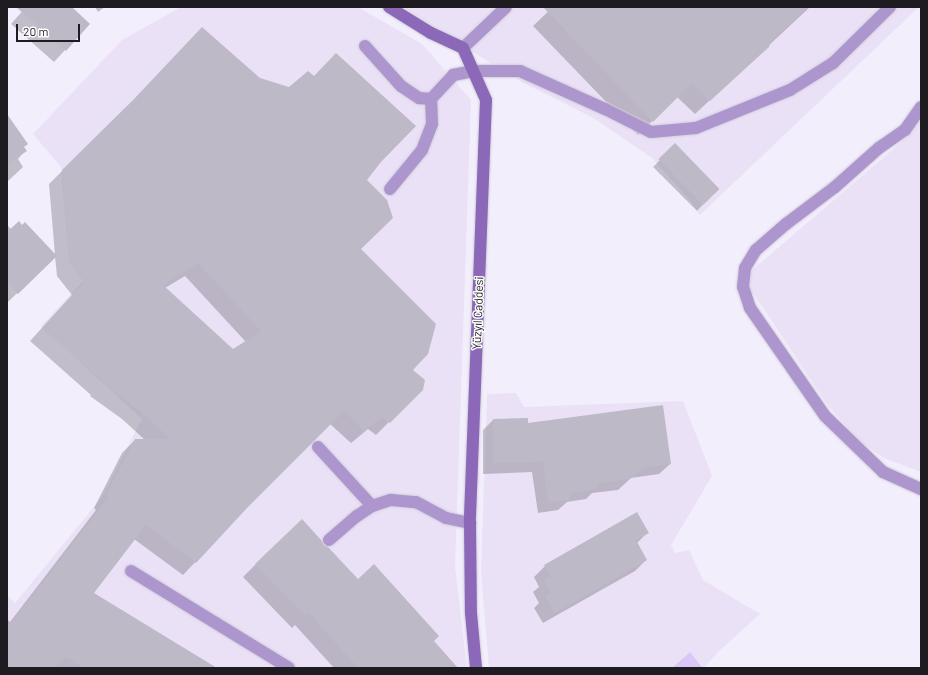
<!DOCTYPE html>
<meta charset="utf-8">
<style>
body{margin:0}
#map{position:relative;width:928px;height:675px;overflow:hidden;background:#f3eefc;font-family:Barlow,sans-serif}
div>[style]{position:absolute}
.built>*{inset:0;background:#eae1f7}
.green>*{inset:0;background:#dac6f7}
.shadow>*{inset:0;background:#0003;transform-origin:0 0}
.building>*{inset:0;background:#beb9c7;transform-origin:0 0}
.roads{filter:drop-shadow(0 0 1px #d1ccd9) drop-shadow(0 0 1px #d1ccd9)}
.lane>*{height:12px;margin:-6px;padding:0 6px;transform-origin:6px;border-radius:6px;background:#ad96cd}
.street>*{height:12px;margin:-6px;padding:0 6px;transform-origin:6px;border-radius:6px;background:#ad96cd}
.secondary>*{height:12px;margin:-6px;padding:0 6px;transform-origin:6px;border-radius:6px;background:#8c68b9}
span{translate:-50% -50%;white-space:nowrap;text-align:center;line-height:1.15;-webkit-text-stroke:3px #fefefe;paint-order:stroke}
.street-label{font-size:12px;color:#1e1c21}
.frame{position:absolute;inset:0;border:8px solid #1e1c21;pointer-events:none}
.scale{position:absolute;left:16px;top:24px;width:64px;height:18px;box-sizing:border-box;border:2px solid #1e1c21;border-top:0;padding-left:5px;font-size:12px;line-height:14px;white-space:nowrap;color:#1e1c21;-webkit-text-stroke:3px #fefefe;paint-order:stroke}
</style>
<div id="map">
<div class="built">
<div style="clip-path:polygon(181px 7px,358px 7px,422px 44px,471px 100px,455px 566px,467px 668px,7px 668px,7px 596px,15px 603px,102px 497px,142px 419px,41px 326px,84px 280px,69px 261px,61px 167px,33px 134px,122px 40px)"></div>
<div style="clip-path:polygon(403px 7px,919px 7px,700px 215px,689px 199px,652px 158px,595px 119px,522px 82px,440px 32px)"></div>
<div style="clip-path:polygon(921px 116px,921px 472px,884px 458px,858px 440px,827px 404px,751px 290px,751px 271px,898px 145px)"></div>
<div style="clip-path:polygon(516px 393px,524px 407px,683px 401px,712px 476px,671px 545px,675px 553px,689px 550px,703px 580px,760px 614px,718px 652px,704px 668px,690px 652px,672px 668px,489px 668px,481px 571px,487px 394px)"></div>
</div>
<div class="green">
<div style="clip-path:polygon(690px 652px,703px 668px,672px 668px)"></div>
</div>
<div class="shadow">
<div style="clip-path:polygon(26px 7px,70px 7px,89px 24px,54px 62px,11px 24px)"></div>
<div style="clip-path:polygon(95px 7px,105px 7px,98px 12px)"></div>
<div style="clip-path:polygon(553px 7px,810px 7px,695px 114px,677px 97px,638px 135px,533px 26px)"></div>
<div style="clip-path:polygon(evenodd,259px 78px,380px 161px,366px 180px,360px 249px,411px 370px,422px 389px,376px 435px,368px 429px,351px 443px,330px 424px,247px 507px,183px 575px,134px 539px,92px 593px,215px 668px,7px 668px,7px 619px,10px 622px,96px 510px,94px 508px,122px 453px,135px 440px,145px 440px,122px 419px,90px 396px,91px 395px,30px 341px,72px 295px,57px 276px,55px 256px,7px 303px,7px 225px,11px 229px,55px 255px,49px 184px,145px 89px,259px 78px,185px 276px,246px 342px,233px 350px,165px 288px,185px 276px)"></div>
<div style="clip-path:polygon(7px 122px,25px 151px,18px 159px,23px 167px,7px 182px)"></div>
<div style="left:675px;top:145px;width:62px;height:31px;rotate:45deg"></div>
<div style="clip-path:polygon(493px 420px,527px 424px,670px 464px,659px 474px,631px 478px,618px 490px,592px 493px,586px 499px,567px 502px,558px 510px,538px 513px,532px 472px,483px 474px,483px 430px)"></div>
<div style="clip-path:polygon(647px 533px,637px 543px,646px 560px,635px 571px,543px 623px,534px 608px,539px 603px,533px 592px,539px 587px,534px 577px,545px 566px)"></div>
<div style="clip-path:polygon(323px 546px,358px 580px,433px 642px,456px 668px,334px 668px,295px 625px,292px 628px,243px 577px,256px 564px)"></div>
</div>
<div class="building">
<div style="clip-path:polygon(16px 7px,72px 7px,90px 24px,66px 51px)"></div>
<div style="clip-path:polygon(543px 7px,808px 7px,771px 41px,769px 47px,710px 101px,692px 83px,653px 122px)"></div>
<div style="clip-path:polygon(evenodd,202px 27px,260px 78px,289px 87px,308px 71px,314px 76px,336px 53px,416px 126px,381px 162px,367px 180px,387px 200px,393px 218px,361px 249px,436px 324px,428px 354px,413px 370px,425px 380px,423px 390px,390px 423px,382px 417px,364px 431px,344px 411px,248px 507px,196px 563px,146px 525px,94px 593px,217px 668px,84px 668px,65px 657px,55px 668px,7px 668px,7px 628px,109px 497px,106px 495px,135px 439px,171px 439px,135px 407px,102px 383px,103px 381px,42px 328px,84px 282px,69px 263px,62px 170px,134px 99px,202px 27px,198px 263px,261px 331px,233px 349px,163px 285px,198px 263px)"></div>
<div style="clip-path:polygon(7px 114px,28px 144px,24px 147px,27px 151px,7px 164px)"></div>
<div style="left:675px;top:143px;width:64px;height:23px;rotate:46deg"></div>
<div style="clip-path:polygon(19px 221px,22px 225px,25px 222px,57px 256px,18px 294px,7px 283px,7px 232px)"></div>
<div style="clip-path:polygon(663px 405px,671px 464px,643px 468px,629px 479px,597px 483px,598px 489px,569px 493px,570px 500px,548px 503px,543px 462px,494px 463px,493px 419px,528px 418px,528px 423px)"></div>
<div style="clip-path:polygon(637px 512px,649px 533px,636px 540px,647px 560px,555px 613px,545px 596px,551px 592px,544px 580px,551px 576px,544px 565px)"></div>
<div style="clip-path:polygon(302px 519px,322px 541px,324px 545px,328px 547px,358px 579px,374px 564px,439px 636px,434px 641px,458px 668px,358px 668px,309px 613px,305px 616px,255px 564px)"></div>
</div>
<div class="roads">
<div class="lane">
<div style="left:365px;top:46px;width:54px;rotate:48deg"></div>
<div style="left:401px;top:86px;width:22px;rotate:34deg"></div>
<div style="left:419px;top:98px;width:12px;rotate:5deg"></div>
<div style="left:431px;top:99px;width:33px;rotate:-47deg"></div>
<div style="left:453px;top:75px;width:21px;rotate:-11deg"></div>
<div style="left:474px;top:71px;width:46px"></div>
<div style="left:520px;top:71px;width:93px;rotate:24.1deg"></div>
<div style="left:605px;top:109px;width:51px;rotate:26.6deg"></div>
<div style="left:651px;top:132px;width:45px;rotate:-5.1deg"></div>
<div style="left:696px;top:128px;width:101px;rotate:-22deg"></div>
<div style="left:790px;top:90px;width:51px;rotate:-32.1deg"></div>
<div style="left:833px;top:63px;width:80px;rotate:-44.5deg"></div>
<div style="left:390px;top:189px;width:50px;rotate:-50.6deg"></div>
<div style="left:422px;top:150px;width:28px;rotate:-69deg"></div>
<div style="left:432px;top:124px;width:25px;rotate:-92deg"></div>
<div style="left:750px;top:308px;width:22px;rotate:-108deg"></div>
<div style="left:743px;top:287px;width:19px;rotate:-84deg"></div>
<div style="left:745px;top:268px;width:21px;rotate:-59deg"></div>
<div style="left:756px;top:250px;width:40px;rotate:-41deg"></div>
<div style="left:786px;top:224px;width:61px;rotate:-37.1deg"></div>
<div style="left:835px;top:187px;width:59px;rotate:-41.6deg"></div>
<div style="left:879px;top:148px;width:32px;rotate:-35deg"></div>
<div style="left:905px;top:130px;width:28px;rotate:-55deg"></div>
<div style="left:318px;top:447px;width:80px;rotate:47.5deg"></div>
<div style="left:329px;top:540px;width:37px;rotate:-41deg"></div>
<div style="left:357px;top:516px;width:18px;rotate:-34deg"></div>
<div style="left:372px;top:506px;width:20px;rotate:-18deg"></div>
<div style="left:391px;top:500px;width:25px;rotate:5deg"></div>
<div style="left:416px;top:502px;width:34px;rotate:28deg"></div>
<div style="left:446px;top:518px;width:25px;rotate:12deg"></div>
<div style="left:131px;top:571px;width:185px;rotate:31.5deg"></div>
</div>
<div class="street">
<div style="left:463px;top:48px;width:59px;rotate:-43.6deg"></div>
<div style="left:750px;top:308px;width:131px;rotate:55.2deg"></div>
<div style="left:825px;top:416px;width:81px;rotate:44deg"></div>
<div style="left:883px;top:472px;width:42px;rotate:24.1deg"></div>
</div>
<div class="secondary">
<div style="left:389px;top:7px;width:49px;rotate:31.8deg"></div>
<div style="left:431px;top:33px;width:35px;rotate:25deg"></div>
<div style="left:463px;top:48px;width:57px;rotate:66.1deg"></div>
<div style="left:486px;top:100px;width:423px;rotate:92.2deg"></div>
<div style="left:470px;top:523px;width:90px;rotate:89.4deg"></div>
<div style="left:471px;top:613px;width:55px;rotate:84.8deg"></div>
</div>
</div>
<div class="street-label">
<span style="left:478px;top:313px;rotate:-88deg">Yüzyıl Caddesi</span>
</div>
<div class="frame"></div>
<div class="scale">20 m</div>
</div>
